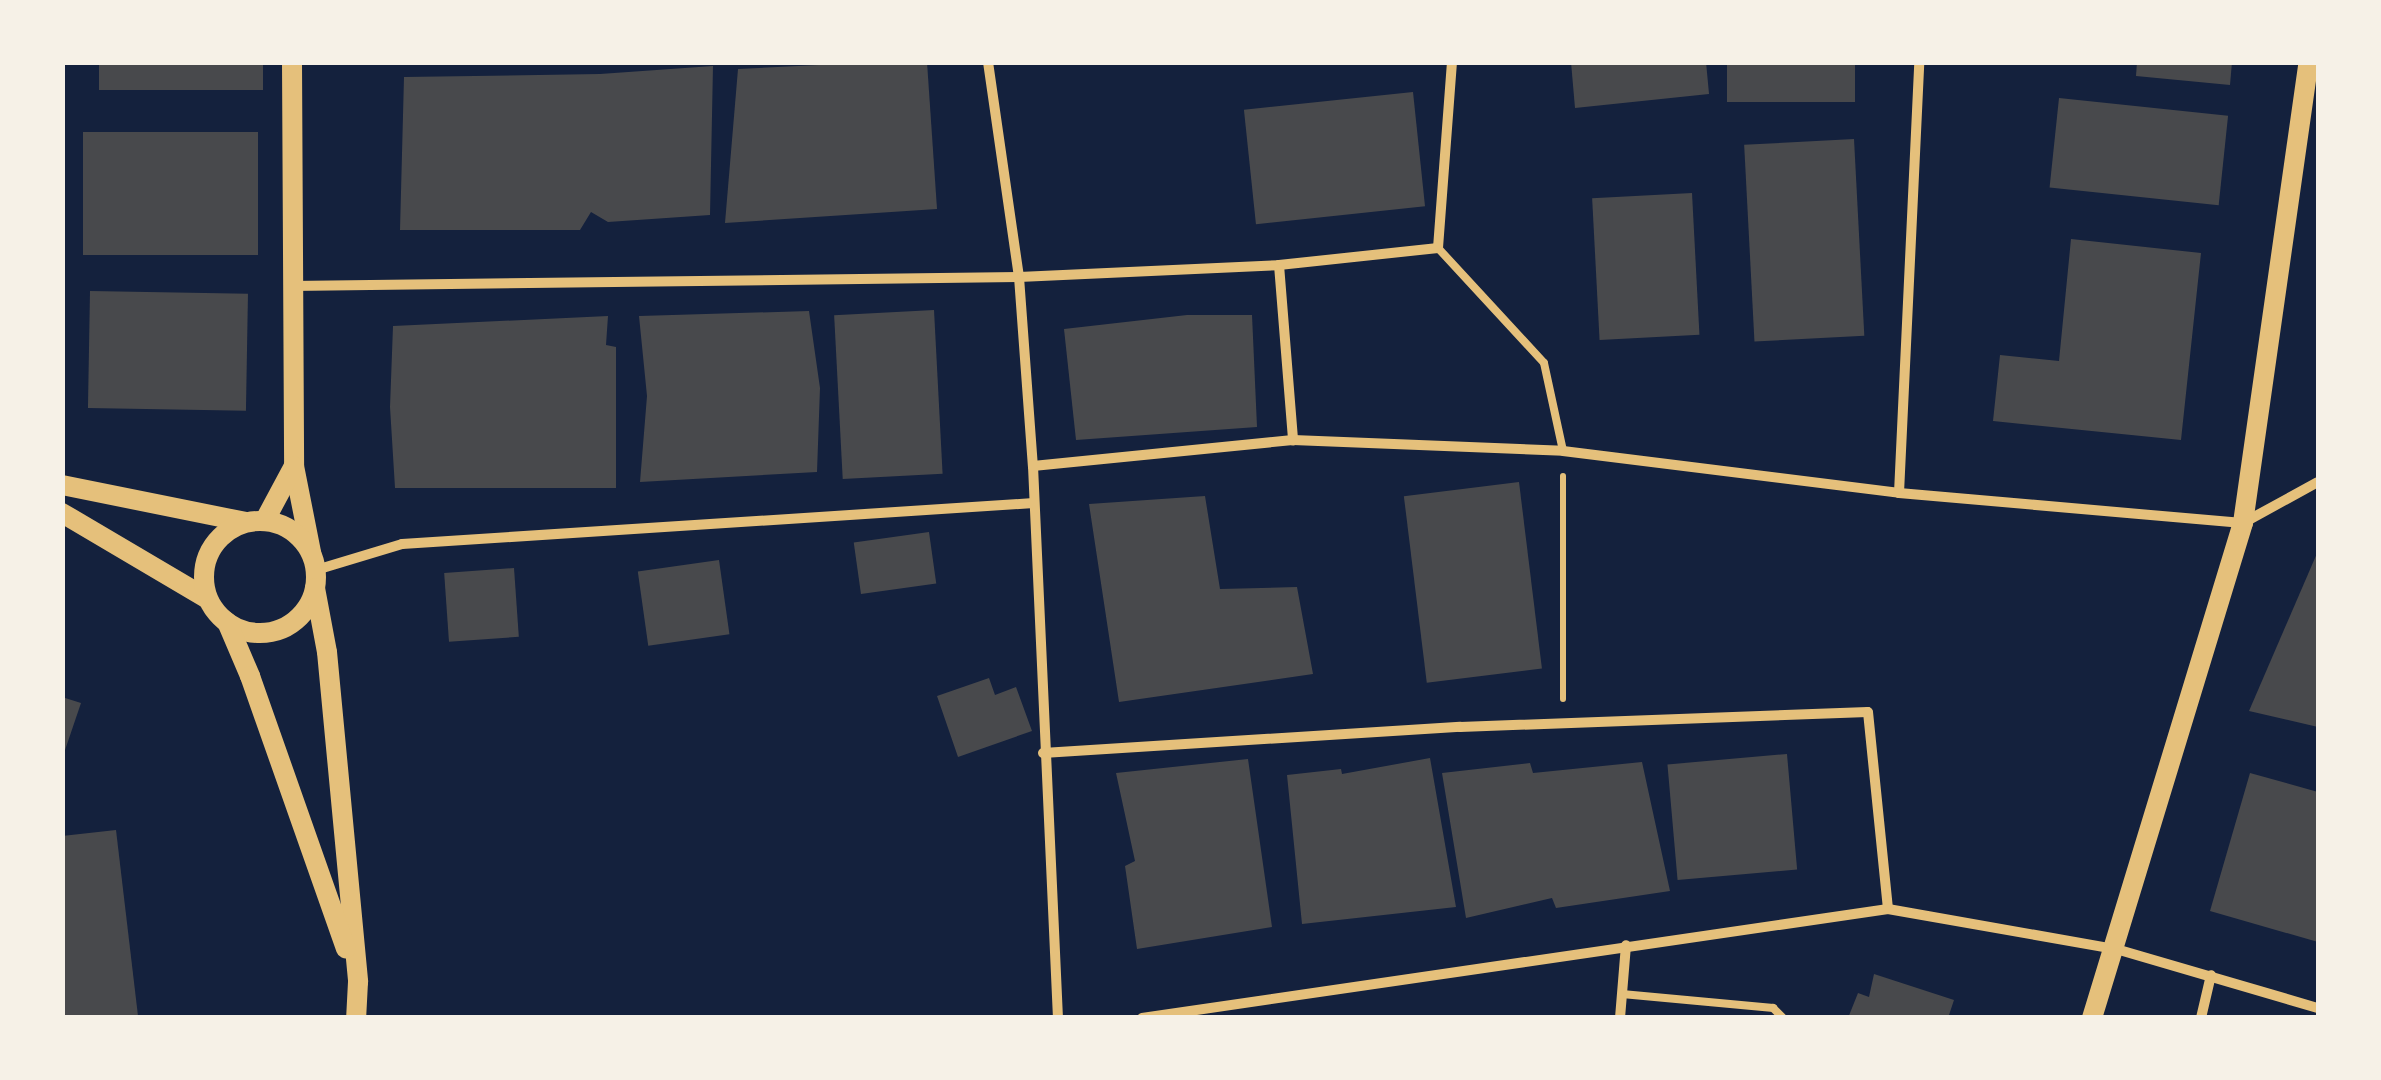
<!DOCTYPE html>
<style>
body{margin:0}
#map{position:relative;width:2381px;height:1080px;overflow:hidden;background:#14213d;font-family:"Crimson Pro",serif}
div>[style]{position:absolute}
.building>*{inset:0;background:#48494c;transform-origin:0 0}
.path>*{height:6px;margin:-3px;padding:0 3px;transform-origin:3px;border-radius:3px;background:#e5c07b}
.service>*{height:8px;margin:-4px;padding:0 4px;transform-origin:4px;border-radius:4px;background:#e5c07b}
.minor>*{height:10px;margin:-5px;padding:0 5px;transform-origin:5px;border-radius:5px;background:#e5c07b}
.secondary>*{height:20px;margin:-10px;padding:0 10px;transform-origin:10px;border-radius:10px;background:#e5c07b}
.secondary>.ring{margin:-10px;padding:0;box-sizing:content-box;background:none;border:20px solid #e5c07b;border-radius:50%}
span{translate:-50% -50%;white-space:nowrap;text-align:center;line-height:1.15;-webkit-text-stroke:8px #f6f1e7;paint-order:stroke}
.frame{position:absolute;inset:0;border:65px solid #f6f1e7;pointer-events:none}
</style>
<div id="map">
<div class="building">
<div style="left:99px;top:62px;width:164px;height:28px"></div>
<div style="clip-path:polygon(880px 62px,927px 62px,937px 209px,725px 223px,738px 69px)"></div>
<div style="clip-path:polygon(1571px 62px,1706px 62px,1709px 94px,1575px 108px)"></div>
<div style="left:1727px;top:62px;width:128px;height:40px"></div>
<div style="clip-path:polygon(2137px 62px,2232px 62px,2230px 85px,2136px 76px)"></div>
<div style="clip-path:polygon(713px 66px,710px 215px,608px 222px,591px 212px,580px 230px,400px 230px,404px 77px,600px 74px)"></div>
<div style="left:1413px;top:92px;width:115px;height:170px;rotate:84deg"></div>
<div style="left:2059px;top:98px;width:170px;height:90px;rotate:6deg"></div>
<div style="left:258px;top:132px;width:123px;height:175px;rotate:90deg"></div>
<div style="left:1854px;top:139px;width:197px;height:110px;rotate:87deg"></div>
<div style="left:1692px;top:193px;width:142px;height:100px;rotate:87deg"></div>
<div style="clip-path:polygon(2071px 239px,2201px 253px,2181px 440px,1993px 421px,2000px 355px,2059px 361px)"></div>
<div style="left:90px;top:291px;width:158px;height:117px;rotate:1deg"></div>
<div style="left:934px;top:310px;width:164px;height:100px;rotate:87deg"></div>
<div style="clip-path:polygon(809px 311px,820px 388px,817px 472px,640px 482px,647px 396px,639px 316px)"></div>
<div style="clip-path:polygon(1187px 315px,1252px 315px,1257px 427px,1076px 440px,1064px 329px)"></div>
<div style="clip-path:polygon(608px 316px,606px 345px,616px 347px,616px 488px,395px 488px,390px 407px,393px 326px)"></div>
<div style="left:1519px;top:482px;width:188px;height:116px;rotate:83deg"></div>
<div style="clip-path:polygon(1205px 496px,1220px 589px,1297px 587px,1313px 674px,1119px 702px,1089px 504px)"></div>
<div style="left:929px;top:532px;width:52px;height:76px;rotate:82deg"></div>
<div style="clip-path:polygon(2318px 551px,2318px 727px,2249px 711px)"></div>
<div style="left:719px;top:560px;width:75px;height:82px;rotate:82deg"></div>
<div style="left:514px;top:568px;width:69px;height:70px;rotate:86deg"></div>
<div style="clip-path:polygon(989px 678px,995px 695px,1016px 687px,1032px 731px,958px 757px,937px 696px)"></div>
<div style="clip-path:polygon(62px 697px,81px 703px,63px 756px,62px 755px)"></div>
<div style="left:1787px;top:754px;width:116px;height:120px;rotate:85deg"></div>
<div style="clip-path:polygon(1430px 758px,1456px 907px,1302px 924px,1287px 775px,1341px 769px,1342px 774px)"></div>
<div style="clip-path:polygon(1248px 759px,1272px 927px,1137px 949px,1125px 866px,1135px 861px,1116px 773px)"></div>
<div style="clip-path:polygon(1642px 762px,1670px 891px,1556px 908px,1552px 898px,1466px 918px,1442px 773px,1530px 763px,1533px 773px)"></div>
<div style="clip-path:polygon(2250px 773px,2318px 792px,2318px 942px,2210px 911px)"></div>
<div style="clip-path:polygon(116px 830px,138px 1016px,62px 1018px,62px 836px)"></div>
<div style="clip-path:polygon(1874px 974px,1954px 1000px,1948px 1018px,1848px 1018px,1858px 993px,1869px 997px)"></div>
</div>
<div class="path">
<div style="left:1563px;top:699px;width:223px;rotate:-90deg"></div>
</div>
<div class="service">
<div style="left:1438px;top:248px;width:156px;rotate:47.3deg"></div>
<div style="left:1544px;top:363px;width:90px;rotate:77.8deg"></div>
<div style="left:1622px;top:994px;width:152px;rotate:5.3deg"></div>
<div style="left:1773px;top:1008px;width:14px;rotate:45deg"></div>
</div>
<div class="minor">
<div style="left:988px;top:62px;width:217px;rotate:81.8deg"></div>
<div style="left:1019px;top:277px;width:190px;rotate:85.8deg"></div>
<div style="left:1033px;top:466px;width:553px;rotate:87.41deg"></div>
<div style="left:1279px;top:265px;width:176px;rotate:85.4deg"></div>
<div style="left:291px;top:286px;width:728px;rotate:-0.71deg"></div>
<div style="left:1019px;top:277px;width:260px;rotate:-2.6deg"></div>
<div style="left:1279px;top:265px;width:160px;rotate:-6.1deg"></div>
<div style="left:1438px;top:248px;width:187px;rotate:-85.7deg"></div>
<div style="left:1033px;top:466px;width:261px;rotate:-5.7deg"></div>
<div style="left:1293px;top:440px;width:270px;rotate:2.3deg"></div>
<div style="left:1563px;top:451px;width:339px;rotate:7.1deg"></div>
<div style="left:1899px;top:493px;width:345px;rotate:5deg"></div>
<div style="left:2243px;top:523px;width:85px;rotate:-28.7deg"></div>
<div style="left:1899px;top:493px;width:431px;rotate:-87.3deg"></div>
<div style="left:316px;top:570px;width:90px;rotate:-16.8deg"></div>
<div style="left:402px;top:544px;width:633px;rotate:-3.71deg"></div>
<div style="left:1043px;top:753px;width:418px;rotate:-3.6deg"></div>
<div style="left:1460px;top:727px;width:408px;rotate:-2.1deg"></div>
<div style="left:1868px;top:712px;width:198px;rotate:84.2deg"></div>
<div style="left:1142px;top:1018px;width:754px;rotate:-8.31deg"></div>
<div style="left:1888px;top:909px;width:231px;rotate:10deg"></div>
<div style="left:2116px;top:949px;width:210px;rotate:16.3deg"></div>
<div style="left:1620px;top:1018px;width:73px;rotate:-85.3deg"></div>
<div style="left:2201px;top:1018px;width:44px;rotate:-76.9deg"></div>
</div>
<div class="secondary">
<div style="left:292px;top:62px;width:404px;rotate:89.7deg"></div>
<div style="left:294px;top:466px;width:88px;rotate:78.8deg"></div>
<div style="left:62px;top:485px;width:188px;rotate:11.4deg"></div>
<div style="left:62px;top:513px;width:169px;rotate:30.5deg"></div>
<div style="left:265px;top:520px;width:61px;rotate:-61.8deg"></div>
<div class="ring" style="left:204px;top:521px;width:92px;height:92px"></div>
<div style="left:315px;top:588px;width:65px;rotate:79.4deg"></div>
<div style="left:327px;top:652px;width:331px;rotate:84.6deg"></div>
<div style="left:358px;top:982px;width:36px;rotate:93deg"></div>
<div style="left:227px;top:622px;width:59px;rotate:66.9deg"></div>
<div style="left:250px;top:676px;width:289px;rotate:70.6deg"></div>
<div style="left:2092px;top:1018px;width:518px;rotate:-73.04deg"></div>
<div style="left:2243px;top:523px;width:466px;rotate:-81.9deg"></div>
</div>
<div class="frame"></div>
</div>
